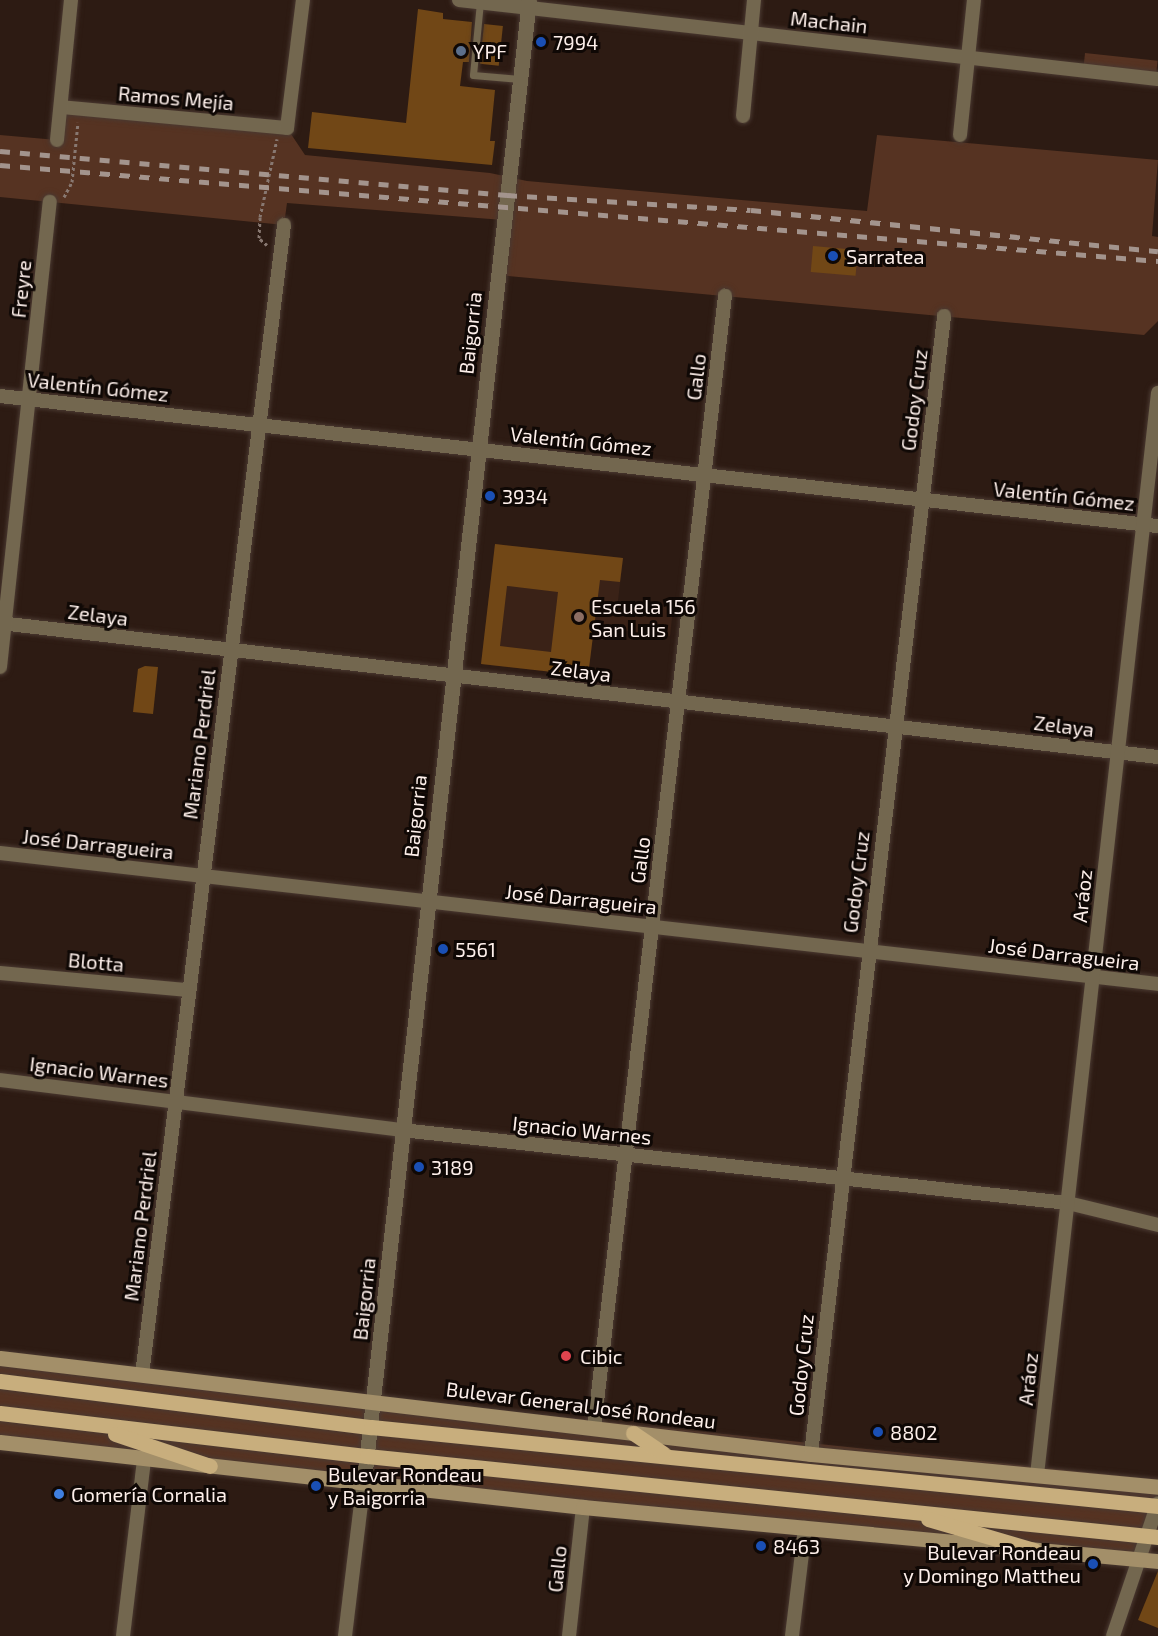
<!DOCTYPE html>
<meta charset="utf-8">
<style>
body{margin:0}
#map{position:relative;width:1158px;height:1636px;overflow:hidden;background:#2d1b13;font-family:"Exo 2",sans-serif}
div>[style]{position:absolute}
.built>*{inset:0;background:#3a2217}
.green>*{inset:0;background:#563322;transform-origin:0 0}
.building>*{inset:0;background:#714716;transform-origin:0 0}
.path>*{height:3px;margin-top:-1.5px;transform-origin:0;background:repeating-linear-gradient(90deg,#887871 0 3px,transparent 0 6px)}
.roads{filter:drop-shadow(0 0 2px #4a3931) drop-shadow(0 0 2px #4a3931)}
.service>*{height:7px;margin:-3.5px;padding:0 3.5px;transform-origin:3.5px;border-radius:3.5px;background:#73674f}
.minor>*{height:14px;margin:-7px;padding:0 7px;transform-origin:7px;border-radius:7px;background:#73674f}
.tertiary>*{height:15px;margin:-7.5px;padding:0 7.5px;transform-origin:7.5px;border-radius:7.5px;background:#73674f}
.secondary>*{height:15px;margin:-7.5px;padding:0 7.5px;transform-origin:7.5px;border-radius:7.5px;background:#a38f69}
.primary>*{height:15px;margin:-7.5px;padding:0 7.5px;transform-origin:7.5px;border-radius:7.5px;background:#c8ae7d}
.rail>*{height:4.5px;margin-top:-2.25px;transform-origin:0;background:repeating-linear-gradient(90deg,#a3948d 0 10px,transparent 0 20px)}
.dots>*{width:16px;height:16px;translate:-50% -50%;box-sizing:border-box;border:3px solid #0f0805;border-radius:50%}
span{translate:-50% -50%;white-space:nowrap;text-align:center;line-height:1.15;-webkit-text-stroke:6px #0f0805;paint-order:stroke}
.street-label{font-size:20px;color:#fdefea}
.poi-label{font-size:20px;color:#fdefea}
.left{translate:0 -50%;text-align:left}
.right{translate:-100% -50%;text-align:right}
</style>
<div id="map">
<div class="built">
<div style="clip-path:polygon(495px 544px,623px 558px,618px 601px,673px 608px,670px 636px,594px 627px,588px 676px,481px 664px)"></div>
</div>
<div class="green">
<div style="left:1085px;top:53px;width:73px;height:12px;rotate:6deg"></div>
<div style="clip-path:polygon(61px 107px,287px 128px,305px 155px,490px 173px,527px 181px,867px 211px,877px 135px,1158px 160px,1152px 236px,1158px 237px,1158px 321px,1144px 335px,498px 275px,503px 220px,287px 203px,284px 225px,0 197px,0 135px,57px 140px)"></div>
<div style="left:0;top:1358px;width:1165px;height:84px;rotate:6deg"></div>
</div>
<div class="building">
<div style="clip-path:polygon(418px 9px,443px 13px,443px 19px,472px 22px,469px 62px,463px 62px,460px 86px,495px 90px,490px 141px,495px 141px,492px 165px,308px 148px,312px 112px,406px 123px)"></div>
<div style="left:484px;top:24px;width:19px;height:40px;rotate:6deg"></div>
<div style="left:813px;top:246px;width:45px;height:26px;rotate:5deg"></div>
<div style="clip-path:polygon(evenodd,495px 544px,623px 558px,620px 582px,600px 580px,588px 676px,481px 664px,495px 544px,507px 586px,558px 592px,551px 652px,500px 646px,507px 586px)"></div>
<div style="clip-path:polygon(145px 666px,158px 667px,153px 714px,133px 712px,138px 669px)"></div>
<div style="clip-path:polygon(1158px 1571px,1158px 1628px,1138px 1620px)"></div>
</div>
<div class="path">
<div style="left:64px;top:197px;width:17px;rotate:-62deg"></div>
<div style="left:72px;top:182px;width:60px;rotate:-84.3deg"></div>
<div style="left:267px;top:245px;width:11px;rotate:-139deg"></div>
<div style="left:259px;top:238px;width:21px;rotate:-87deg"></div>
<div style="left:260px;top:217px;width:80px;rotate:-77.7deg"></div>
</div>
<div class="roads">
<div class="service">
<div style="left:480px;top:2px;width:73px;rotate:95.5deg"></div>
<div style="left:473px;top:75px;width:47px;rotate:4.9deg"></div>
</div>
<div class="minor">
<div style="left:459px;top:0;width:703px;rotate:6.45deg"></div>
<div style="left:61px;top:107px;width:227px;rotate:5.3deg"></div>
<div style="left:287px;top:128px;width:129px;rotate:-82.9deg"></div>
<div style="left:743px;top:116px;width:117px;rotate:-84.6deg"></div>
<div style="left:960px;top:135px;width:136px;rotate:-84.1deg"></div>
<div style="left:57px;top:140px;width:141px;rotate:-84.3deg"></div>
<div style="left:0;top:396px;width:1165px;rotate:6.41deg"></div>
<div style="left:0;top:623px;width:1166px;rotate:6.6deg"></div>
<div style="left:0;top:667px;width:468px;rotate:-83.9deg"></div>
<div style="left:0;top:853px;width:1165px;rotate:6.45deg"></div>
<div style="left:0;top:973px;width:189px;rotate:5.2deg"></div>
<div style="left:0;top:1080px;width:405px;rotate:7.1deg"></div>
<div style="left:402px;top:1130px;width:670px;rotate:6.26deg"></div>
<div style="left:1068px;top:1203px;width:93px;rotate:13.7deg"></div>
<div style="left:142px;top:1375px;width:1159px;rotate:-82.96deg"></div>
<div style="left:594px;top:1428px;width:1140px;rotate:-83.4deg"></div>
<div style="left:811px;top:1454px;width:1146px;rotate:-83.33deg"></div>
<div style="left:1037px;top:1475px;width:1089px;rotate:-83.62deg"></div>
<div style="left:123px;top:1636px;width:178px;rotate:-83.2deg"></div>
<div style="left:345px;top:1636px;width:157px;rotate:-83.1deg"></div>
<div style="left:569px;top:1636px;width:130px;rotate:-83.8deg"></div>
<div style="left:792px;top:1636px;width:109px;rotate:-83.1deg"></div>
<div style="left:1113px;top:1636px;width:140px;rotate:-71.3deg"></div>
</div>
<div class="tertiary">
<div style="left:364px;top:1480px;width:1489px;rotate:-83.64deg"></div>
</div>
<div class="secondary">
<div style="left:0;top:1358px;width:817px;rotate:6.75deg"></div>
<div style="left:811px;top:1454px;width:349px;rotate:5.4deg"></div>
<div style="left:0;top:1442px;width:587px;rotate:6.36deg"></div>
<div style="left:583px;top:1507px;width:578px;rotate:5.37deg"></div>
</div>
<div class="primary">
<div style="left:0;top:1381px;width:374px;rotate:7.1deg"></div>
<div style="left:371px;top:1427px;width:791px;rotate:5.73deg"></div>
<div style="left:0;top:1413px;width:370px;rotate:6.7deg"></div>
<div style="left:367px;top:1456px;width:795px;rotate:5.85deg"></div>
<div style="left:633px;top:1433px;width:37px;rotate:34deg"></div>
<div style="left:115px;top:1434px;width:100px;rotate:18.6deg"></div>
<div style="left:928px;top:1519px;width:110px;rotate:16.3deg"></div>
</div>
</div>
<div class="rail">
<div style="left:0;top:151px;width:509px;rotate:4.96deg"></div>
<div style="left:507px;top:195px;width:244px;rotate:3.5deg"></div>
<div style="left:751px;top:210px;width:409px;rotate:5.8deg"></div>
<div style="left:0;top:165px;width:1162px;rotate:4.74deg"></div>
</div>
<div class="dots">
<div style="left:541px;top:42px;background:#1a4fb4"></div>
<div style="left:461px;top:51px;background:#5c6f8a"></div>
<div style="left:833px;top:256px;background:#1a4fb4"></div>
<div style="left:490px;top:496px;background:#1a4fb4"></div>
<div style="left:579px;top:617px;background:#8d6e63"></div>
<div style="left:443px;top:949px;background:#1a4fb4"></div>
<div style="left:419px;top:1167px;background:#1a4fb4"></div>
<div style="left:566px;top:1356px;background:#e0444e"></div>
<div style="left:878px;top:1432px;background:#1a4fb4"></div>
<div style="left:316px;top:1486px;background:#1a4fb4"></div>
<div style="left:59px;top:1494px;background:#3f7fe0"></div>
<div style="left:761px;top:1546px;background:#1a4fb4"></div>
<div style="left:1093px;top:1564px;background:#1a4fb4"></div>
</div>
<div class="street-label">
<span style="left:829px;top:22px;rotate:6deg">Machain</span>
<span style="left:176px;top:98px;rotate:5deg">Ramos Mejía</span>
<span style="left:21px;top:289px;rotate:-84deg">Freyre</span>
<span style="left:470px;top:333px;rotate:-84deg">Baigorria</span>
<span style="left:696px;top:377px;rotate:-83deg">Gallo</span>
<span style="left:98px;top:387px;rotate:6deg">Valentín Gómez</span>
<span style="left:914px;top:400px;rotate:-83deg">Godoy Cruz</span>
<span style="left:581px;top:441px;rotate:6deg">Valentín Gómez</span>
<span style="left:1064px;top:496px;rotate:6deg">Valentín Gómez</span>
<span style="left:98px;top:615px;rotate:7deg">Zelaya</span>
<span style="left:581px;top:671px;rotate:7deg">Zelaya</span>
<span style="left:1064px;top:726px;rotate:7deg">Zelaya</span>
<span style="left:199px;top:744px;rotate:-83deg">Mariano Perdriel</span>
<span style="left:415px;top:816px;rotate:-84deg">Baigorria</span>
<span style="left:98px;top:844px;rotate:6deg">José Darragueira</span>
<span style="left:640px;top:860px;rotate:-83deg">Gallo</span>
<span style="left:856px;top:882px;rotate:-83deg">Godoy Cruz</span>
<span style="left:1082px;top:896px;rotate:-84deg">Aráoz</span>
<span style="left:581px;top:899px;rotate:6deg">José Darragueira</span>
<span style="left:1064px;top:954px;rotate:7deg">José Darragueira</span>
<span style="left:96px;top:962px;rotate:5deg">Blotta</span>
<span style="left:99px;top:1072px;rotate:7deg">Ignacio Warnes</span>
<span style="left:582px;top:1130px;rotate:6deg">Ignacio Warnes</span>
<span style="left:140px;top:1226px;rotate:-83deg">Mariano Perdriel</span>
<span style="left:364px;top:1299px;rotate:-84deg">Baigorria</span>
<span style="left:801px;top:1365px;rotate:-84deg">Godoy Cruz</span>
<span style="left:1028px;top:1379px;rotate:-84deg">Aráoz</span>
<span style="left:581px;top:1405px;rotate:7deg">Bulevar General José Rondeau</span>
<span style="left:557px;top:1569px;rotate:-84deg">Gallo</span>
</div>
<div class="poi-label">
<span class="left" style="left:553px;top:42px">7994</span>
<span class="left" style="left:473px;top:51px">YPF</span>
<span class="left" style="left:846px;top:256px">Sarratea</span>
<span class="left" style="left:502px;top:496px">3934</span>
<span class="left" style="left:591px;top:618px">Escuela 156<br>San Luis</span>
<span class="left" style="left:455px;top:949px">5561</span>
<span class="left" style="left:431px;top:1167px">3189</span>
<span class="left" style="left:580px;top:1356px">Cibic</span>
<span class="left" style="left:890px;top:1432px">8802</span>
<span class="left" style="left:328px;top:1486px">Bulevar Rondeau<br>y Baigorria</span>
<span class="left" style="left:71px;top:1494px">Gomería Cornalia</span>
<span class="left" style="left:773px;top:1546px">8463</span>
<span class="right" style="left:1081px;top:1564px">Bulevar Rondeau<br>y Domingo Mattheu</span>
</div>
</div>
